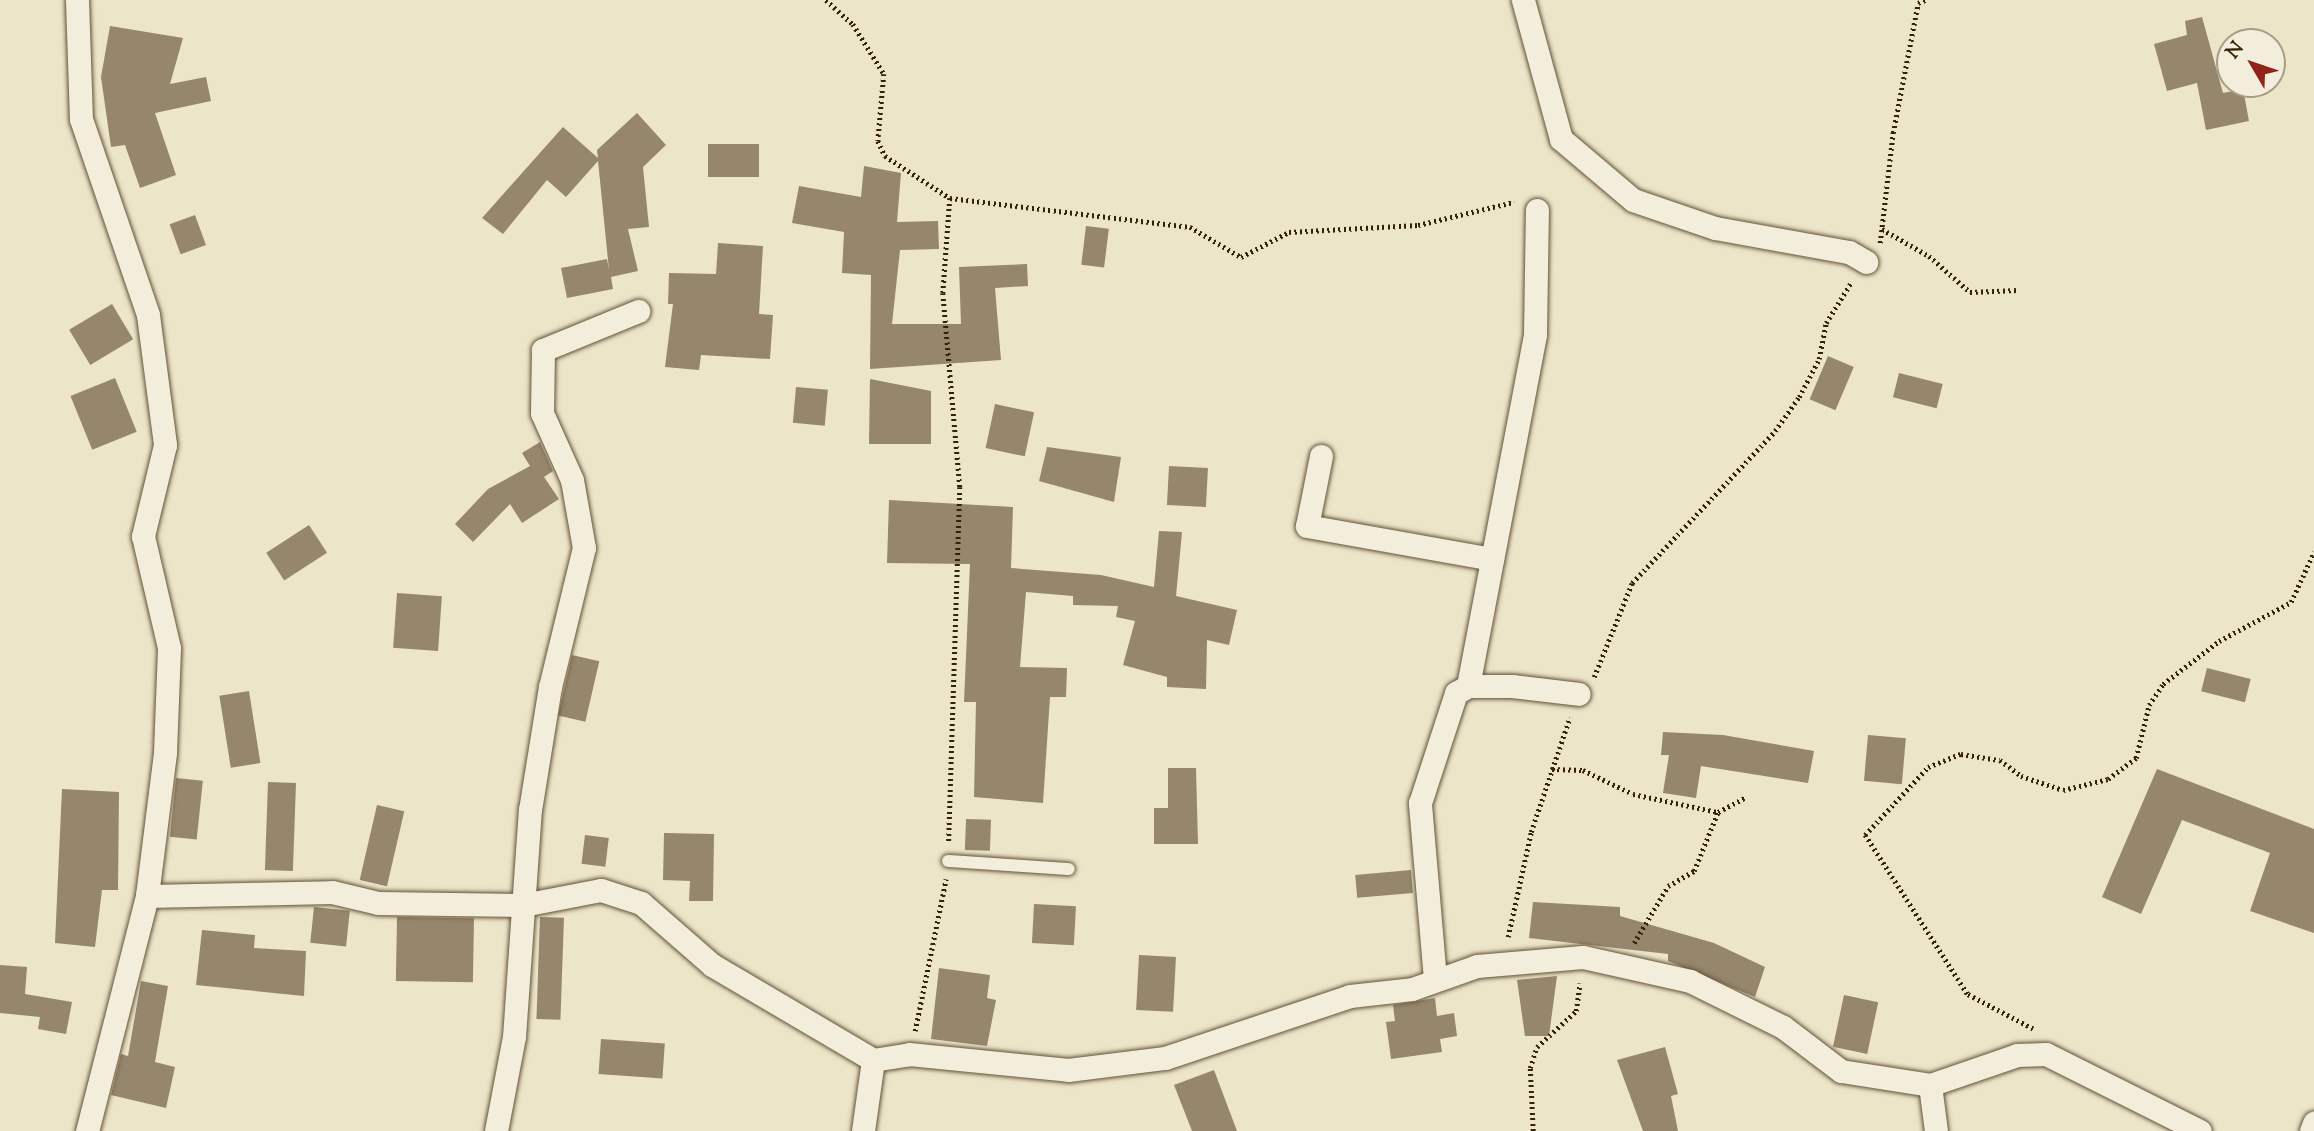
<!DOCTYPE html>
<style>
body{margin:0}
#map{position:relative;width:2314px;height:1131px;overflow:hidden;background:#ede5c8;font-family:"Sorts Mill Goudy",serif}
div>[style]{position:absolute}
.building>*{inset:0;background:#95866c;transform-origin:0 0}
.path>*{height:4.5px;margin-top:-2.25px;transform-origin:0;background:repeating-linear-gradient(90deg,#352008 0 2px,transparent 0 5.5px)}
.roads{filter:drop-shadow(0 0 2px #635138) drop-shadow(0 0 2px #635138)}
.service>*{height:12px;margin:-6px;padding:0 6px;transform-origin:6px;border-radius:6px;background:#f3eedb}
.minor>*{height:23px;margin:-11.5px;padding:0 11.5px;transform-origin:11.5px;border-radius:11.5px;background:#f3eedb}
span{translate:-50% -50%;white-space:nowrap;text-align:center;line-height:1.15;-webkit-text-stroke:6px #f3eedb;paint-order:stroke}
.north{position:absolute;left:2216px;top:28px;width:70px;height:70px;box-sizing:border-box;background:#f3eedb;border:2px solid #a79c87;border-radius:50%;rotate:309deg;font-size:19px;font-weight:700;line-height:28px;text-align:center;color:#352008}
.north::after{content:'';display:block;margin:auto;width:24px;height:32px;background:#8f2418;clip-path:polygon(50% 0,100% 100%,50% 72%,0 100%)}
</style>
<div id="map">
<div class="building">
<div style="clip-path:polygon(2202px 17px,2223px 93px,2243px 89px,2249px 121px,2206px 130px,2197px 83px,2167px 91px,2154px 44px,2187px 35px,2185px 21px)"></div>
<div style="clip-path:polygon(110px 26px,183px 38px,170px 84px,206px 77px,211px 101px,155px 113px,176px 175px,140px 188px,125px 145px,111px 147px,101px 77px)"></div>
<div style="clip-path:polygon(637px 113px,666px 145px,643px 167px,649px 227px,628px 229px,638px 271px,611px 277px,613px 289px,567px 298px,561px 268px,607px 259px,609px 270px,598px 161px,566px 197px,547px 180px,503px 234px,482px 218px,563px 127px,598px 158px,597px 150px)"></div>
<div style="left:708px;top:144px;width:51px;height:33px"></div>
<div style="clip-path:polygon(864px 166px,901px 173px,897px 222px,938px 221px,939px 249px,900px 250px,892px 324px,961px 324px,959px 267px,1027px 264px,1028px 286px,995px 288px,1001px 360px,870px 369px,871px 275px,842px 273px,844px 232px,792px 223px,799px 186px,861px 197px)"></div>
<div style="left:195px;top:215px;width:32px;height:27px;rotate:70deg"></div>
<div style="left:1086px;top:226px;width:23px;height:39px;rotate:7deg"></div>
<div style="clip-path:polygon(718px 243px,763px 246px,759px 314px,773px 315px,770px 359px,701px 355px,699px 370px,665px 367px,673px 304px,668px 304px,669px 273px,716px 274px)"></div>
<div style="left:112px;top:304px;width:41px;height:50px;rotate:59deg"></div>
<div style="left:1828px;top:356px;width:28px;height:47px;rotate:23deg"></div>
<div style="left:1899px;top:373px;width:45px;height:25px;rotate:14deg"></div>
<div style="left:115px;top:378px;width:58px;height:48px;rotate:68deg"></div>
<div style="clip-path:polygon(870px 379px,931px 391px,931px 444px,869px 444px)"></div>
<div style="left:796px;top:387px;width:32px;height:36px;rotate:5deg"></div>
<div style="left:995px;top:404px;width:40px;height:45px;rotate:12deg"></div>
<div style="clip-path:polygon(540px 442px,553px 471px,544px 477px,559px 499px,522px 523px,510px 504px,473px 542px,455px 524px,488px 489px,530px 466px,522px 453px)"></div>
<div style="clip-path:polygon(1047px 447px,1121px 457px,1114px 502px,1039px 481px)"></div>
<div style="left:1169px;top:466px;width:39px;height:39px;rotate:3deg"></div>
<div style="clip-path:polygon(889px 500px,1013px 507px,1011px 568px,1101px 575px,1154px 587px,1159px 531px,1182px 532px,1176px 596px,1237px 610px,1229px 645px,1207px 640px,1206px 689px,1167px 687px,1167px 677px,1123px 665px,1135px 621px,1116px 617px,1118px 606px,1073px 605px,1073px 596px,1026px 592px,1020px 667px,1067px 668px,1066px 697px,1050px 697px,1043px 803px,974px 797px,976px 702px,964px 702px,970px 564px,887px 563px)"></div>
<div style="left:309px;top:525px;width:33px;height:51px;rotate:57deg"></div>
<div style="left:397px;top:593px;width:45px;height:55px;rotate:4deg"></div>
<div style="left:572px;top:655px;width:28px;height:62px;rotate:13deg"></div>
<div style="left:2207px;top:668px;width:45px;height:24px;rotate:14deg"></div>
<div style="left:249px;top:691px;width:73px;height:30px;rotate:81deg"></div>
<div style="clip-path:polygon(1663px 732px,1723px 735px,1814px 751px,1808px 783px,1701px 766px,1696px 798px,1663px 793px,1669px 755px,1661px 755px)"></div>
<div style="left:1868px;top:735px;width:38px;height:46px;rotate:5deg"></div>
<div style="clip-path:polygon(1168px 768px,1196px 768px,1198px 844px,1154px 844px,1154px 808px,1168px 808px)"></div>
<div style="clip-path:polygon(2157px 769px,2314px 829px,2314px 933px,2250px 911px,2270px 853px,2182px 820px,2141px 914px,2102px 897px)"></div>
<div style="left:176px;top:778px;width:27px;height:59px;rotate:6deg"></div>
<div style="left:268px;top:782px;width:28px;height:88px;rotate:2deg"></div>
<div style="clip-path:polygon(62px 789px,119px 792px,118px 890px,102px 890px,95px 947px,55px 943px)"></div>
<div style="left:377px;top:805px;width:28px;height:77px;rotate:13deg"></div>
<div style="left:966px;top:819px;width:25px;height:31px;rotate:2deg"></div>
<div style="clip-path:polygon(664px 833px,714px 834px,713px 901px,689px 901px,690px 881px,663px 880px)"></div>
<div style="left:585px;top:835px;width:24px;height:29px;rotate:7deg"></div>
<div style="left:1411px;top:870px;width:23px;height:56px;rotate:85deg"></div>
<div style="clip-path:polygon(1533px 902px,1620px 907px,1620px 916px,1714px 943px,1765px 967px,1755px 997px,1668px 961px,1668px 954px,1529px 938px)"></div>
<div style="left:1034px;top:904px;width:42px;height:39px;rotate:3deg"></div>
<div style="left:314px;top:907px;width:36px;height:36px;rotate:6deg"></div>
<div style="left:397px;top:917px;width:77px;height:64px;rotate:1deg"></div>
<div style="left:540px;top:917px;width:24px;height:102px;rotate:2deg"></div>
<div style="clip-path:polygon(202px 930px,255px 935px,254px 948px,306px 951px,304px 996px,196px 985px)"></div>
<div style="left:1139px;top:955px;width:37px;height:55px;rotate:3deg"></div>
<div style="clip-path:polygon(0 965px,27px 967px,25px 994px,72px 1002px,66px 1034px,38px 1029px,40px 1017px,0 1013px)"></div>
<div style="clip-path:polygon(939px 968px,990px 975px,987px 998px,996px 1000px,987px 1046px,931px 1039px)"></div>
<div style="clip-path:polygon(1557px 976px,1549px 1036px,1525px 1036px,1517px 980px)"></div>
<div style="clip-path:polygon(141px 981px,168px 986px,155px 1062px,175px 1067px,166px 1108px,111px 1095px,121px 1054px,128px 1056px)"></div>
<div style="left:1844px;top:995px;width:35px;height:53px;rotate:12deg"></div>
<div style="clip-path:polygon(1435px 998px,1437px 1016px,1454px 1013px,1457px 1036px,1440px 1039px,1442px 1052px,1391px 1059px,1386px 1022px,1395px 1021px,1393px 1005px)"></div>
<div style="left:601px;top:1039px;width:64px;height:35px;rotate:4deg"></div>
<div style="clip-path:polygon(1665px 1047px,1678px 1094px,1671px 1096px,1678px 1131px,1643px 1131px,1617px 1060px)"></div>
<div style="clip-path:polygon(1214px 1070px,1237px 1131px,1192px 1131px,1174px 1085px)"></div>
</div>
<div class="path">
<div style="left:826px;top:0;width:36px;rotate:42deg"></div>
<div style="left:853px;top:24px;width:59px;rotate:58.2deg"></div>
<div style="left:884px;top:74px;width:67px;rotate:95.1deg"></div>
<div style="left:878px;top:141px;width:17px;rotate:65deg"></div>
<div style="left:885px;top:156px;width:77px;rotate:32.9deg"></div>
<div style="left:950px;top:198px;width:95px;rotate:94.2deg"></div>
<div style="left:943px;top:293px;width:195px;rotate:85deg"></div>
<div style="left:960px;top:487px;width:355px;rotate:91.8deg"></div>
<div style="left:950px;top:198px;width:242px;rotate:6.9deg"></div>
<div style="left:1190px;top:227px;width:59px;rotate:30.5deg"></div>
<div style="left:1241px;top:257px;width:54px;rotate:-27.5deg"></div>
<div style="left:1289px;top:232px;width:129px;rotate:-3.1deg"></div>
<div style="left:1418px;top:225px;width:99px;rotate:-13.5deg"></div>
<div style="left:1882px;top:229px;width:54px;rotate:29.9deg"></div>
<div style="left:1929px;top:256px;width:55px;rotate:41.3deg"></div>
<div style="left:1970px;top:292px;width:48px;rotate:-2.4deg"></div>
<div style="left:1880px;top:243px;width:111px;rotate:-83.3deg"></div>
<div style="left:1893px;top:133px;width:132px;rotate:-79.1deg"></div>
<div style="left:1918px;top:3px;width:8px;rotate:-23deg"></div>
<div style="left:1594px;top:677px;width:101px;rotate:-68deg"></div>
<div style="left:1632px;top:583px;width:209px;rotate:-46.7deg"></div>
<div style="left:1775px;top:431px;width:42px;rotate:-54.8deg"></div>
<div style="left:1799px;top:397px;width:43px;rotate:-62.2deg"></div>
<div style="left:1819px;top:359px;width:37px;rotate:-79deg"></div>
<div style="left:1826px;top:323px;width:49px;rotate:-58.2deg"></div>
<div style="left:1552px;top:769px;width:31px;rotate:2deg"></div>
<div style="left:1583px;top:770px;width:55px;rotate:25.6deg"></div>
<div style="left:1633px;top:794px;width:87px;rotate:12deg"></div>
<div style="left:1718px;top:812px;width:30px;rotate:-28deg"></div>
<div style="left:1508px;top:937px;width:107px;rotate:-77.6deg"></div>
<div style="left:1531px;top:832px;width:121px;rotate:-71.3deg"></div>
<div style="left:1634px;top:943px;width:66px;rotate:-59.2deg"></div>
<div style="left:1668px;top:886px;width:30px;rotate:-30deg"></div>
<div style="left:1694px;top:871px;width:64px;rotate:-67.9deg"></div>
<div style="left:2033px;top:1029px;width:75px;rotate:-152.1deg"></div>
<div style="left:1967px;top:994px;width:189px;rotate:-122.7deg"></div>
<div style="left:1865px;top:835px;width:93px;rotate:-47.2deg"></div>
<div style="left:1928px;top:767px;width:35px;rotate:-22deg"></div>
<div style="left:1961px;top:754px;width:39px;rotate:9deg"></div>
<div style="left:2000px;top:760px;width:26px;rotate:37deg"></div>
<div style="left:2021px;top:776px;width:44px;rotate:18.4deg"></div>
<div style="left:2063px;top:790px;width:46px;rotate:-13.7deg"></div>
<div style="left:2108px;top:779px;width:35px;rotate:-37deg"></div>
<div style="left:2136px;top:758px;width:55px;rotate:-76.2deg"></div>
<div style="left:2149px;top:705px;width:25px;rotate:-56deg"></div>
<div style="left:2163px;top:684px;width:71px;rotate:-37.5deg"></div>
<div style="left:2219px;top:641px;width:82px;rotate:-28.4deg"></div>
<div style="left:2291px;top:602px;width:55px;rotate:-65.3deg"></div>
<div style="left:915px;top:1031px;width:155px;rotate:-78.5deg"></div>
<div style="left:1533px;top:1131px;width:63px;rotate:-92.7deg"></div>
<div style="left:1530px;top:1068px;width:22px;rotate:-72deg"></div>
<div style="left:1537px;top:1047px;width:53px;rotate:-42.7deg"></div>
<div style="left:1576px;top:1011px;width:28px;rotate:-82deg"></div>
</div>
<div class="roads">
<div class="service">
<div style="left:948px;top:861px;width:121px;rotate:3.8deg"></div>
</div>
<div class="minor">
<div style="left:77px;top:0;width:119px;rotate:88.1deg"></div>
<div style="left:81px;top:119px;width:207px;rotate:71.1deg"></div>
<div style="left:148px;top:315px;width:131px;rotate:82.5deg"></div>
<div style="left:165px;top:445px;width:94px;rotate:103.6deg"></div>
<div style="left:143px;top:536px;width:115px;rotate:76.9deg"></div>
<div style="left:169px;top:648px;width:105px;rotate:92.2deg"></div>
<div style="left:165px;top:753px;width:144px;rotate:97.2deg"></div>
<div style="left:147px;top:896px;width:243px;rotate:104.3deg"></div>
<div style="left:1523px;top:0;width:144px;rotate:74.7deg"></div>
<div style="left:1561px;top:139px;width:94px;rotate:40.3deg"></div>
<div style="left:1633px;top:200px;width:87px;rotate:18.9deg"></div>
<div style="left:1715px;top:228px;width:136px;rotate:10.2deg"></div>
<div style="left:1849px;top:252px;width:20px;rotate:30deg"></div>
<div style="left:1321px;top:456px;width:71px;rotate:101.3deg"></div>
<div style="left:1307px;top:526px;width:188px;rotate:10.1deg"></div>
<div style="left:1468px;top:686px;width:358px;rotate:-79.2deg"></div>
<div style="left:1535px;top:334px;width:124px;rotate:-89.1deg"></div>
<div style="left:147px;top:896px;width:185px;rotate:-1.2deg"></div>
<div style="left:332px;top:892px;width:47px;rotate:13.4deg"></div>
<div style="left:378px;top:903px;width:145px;rotate:0.8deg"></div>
<div style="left:523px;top:905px;width:79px;rotate:-10.9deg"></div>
<div style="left:601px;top:890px;width:42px;rotate:18deg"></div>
<div style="left:641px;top:903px;width:94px;rotate:41.1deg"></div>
<div style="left:712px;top:965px;width:187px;rotate:30.5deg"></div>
<div style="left:873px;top:1060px;width:36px;rotate:-9deg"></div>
<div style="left:909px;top:1054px;width:160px;rotate:5.7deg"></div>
<div style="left:1068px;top:1070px;width:98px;rotate:-7.1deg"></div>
<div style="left:1165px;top:1058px;width:195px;rotate:-18.5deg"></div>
<div style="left:1350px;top:996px;width:62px;rotate:-6.4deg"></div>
<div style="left:1412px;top:989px;width:69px;rotate:-19.5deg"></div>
<div style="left:1477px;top:966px;width:106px;rotate:-4.9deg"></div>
<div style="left:1583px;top:957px;width:110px;rotate:12.6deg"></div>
<div style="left:1690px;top:981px;width:104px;rotate:26.3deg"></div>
<div style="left:1783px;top:1027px;width:73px;rotate:37.2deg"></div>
<div style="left:1841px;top:1071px;width:90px;rotate:8.9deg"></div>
<div style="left:1930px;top:1085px;width:92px;rotate:-19deg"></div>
<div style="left:2017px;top:1055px;width:29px;rotate:-2deg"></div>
<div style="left:2046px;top:1054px;width:172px;rotate:26.6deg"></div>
<div style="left:1435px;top:979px;width:177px;rotate:-94.9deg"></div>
<div style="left:1420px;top:803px;width:116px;rotate:-71.9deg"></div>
<div style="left:1456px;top:693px;width:14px;rotate:-30deg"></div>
<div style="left:1468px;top:686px;width:44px"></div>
<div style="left:1512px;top:686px;width:67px;rotate:6.8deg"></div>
<div style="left:1930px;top:1085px;width:46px;rotate:82.6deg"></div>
<div style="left:496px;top:1131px;width:96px;rotate:-79.2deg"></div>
<div style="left:514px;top:1037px;width:228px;rotate:-86deg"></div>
<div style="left:530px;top:810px;width:125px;rotate:-80.8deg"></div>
<div style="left:550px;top:687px;width:143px;rotate:-76.3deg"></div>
<div style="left:584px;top:548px;width:69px;rotate:-100deg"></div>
<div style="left:572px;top:480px;width:73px;rotate:-114.1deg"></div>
<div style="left:542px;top:413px;width:63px;rotate:-89.1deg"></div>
<div style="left:543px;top:350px;width:103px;rotate:-22.3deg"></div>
<div style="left:863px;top:1131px;width:72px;rotate:-82deg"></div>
<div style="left:2311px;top:1131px;width:9px;rotate:-69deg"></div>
</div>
</div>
<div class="north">N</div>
</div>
